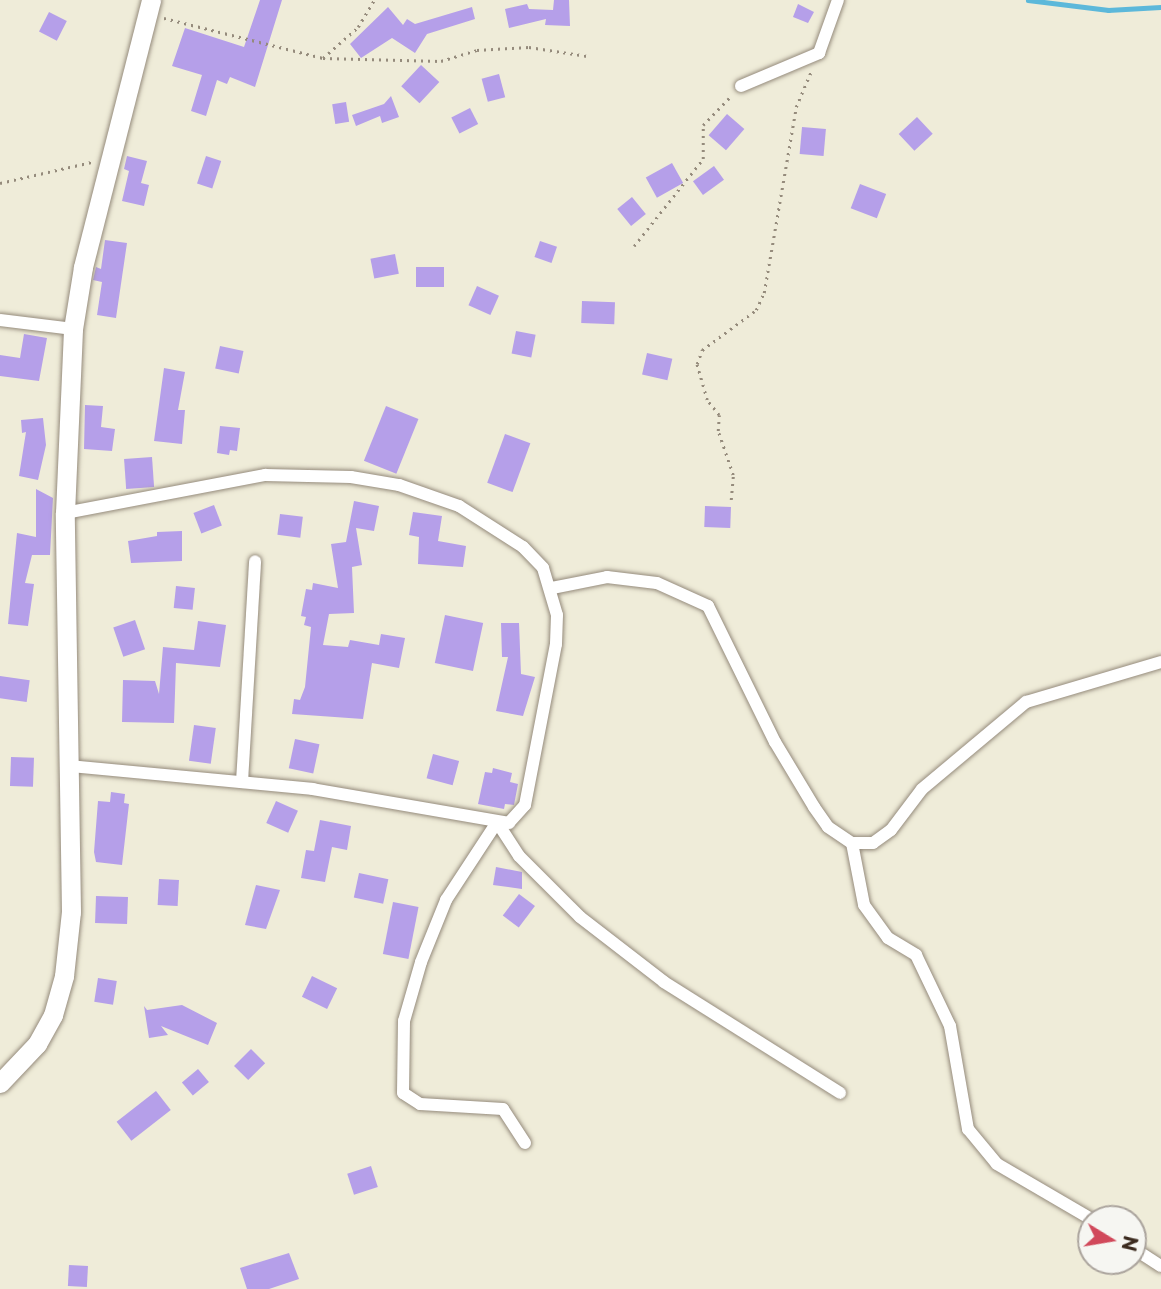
<!DOCTYPE html>
<style>
body{margin:0}
#map{position:relative;width:1161px;height:1289px;overflow:hidden;background:#efecd9;font-family:"Playpen Sans",sans-serif}
div>[style]{position:absolute}
.stream>*{height:4.5px;margin:-2.25px;padding:0 2.25px;transform-origin:2.25px;border-radius:2.25px;background:#5cb8da}
.building>*{inset:0;background:#b59fe9;transform-origin:0 0}
.path>*{height:2.5px;margin-top:-1.25px;transform-origin:0;background:repeating-linear-gradient(90deg,#958b7c 0 2px,transparent 0 7px)}
.roads{filter:drop-shadow(0 0 2px #958b7c) drop-shadow(0 0 2px #958b7c)}
.minor>*{height:12px;margin:-6px;padding:0 6px;transform-origin:6px;border-radius:6px;background:#fff}
.primary>*{height:19px;margin:-9.5px;padding:0 9.5px;transform-origin:9.5px;border-radius:9.5px;background:#fff}
span{translate:-50% -50%;white-space:nowrap;text-align:center;line-height:1.15;-webkit-text-stroke:5px #f6f6f2;paint-order:stroke}
.north{position:absolute;left:1077px;top:1205px;width:70px;height:70px;box-sizing:border-box;background:#f6f6f2;border:2px solid #aba49d;border-radius:50%;rotate:101deg;font-size:19px;font-weight:700;line-height:28px;text-align:center;color:#3b2a1e}
.north::after{content:'';display:block;margin:auto;width:24px;height:32px;background:#d1495b;clip-path:polygon(50% 0,100% 100%,50% 72%,0 100%)}
</style>
<div id="map">
<div class="stream">
<div style="left:1028px;top:0;width:81px;rotate:7.1deg"></div>
<div style="left:1108px;top:10px;width:53px;rotate:-3.2deg"></div>
</div>
<div class="building">
<div style="clip-path:polygon(260px 0,282px 0,255px 87px,230px 77px,227px 84px,217px 80px,206px 116px,191px 111px,202px 75px,172px 66px,185px 28px,244px 47px)"></div>
<div style="clip-path:polygon(554px 0,569px 0,570px 26px,545px 25px,546px 19px,509px 28px,505px 9px,527px 4px,529px 9px,553px 10px)"></div>
<div style="clip-path:polygon(798px 4px,814px 12px,808px 23px,793px 17px)"></div>
<div style="clip-path:polygon(388px 7px,403px 25px,407px 19px,415px 24px,472px 7px,475px 19px,427px 34px,415px 53px,392px 38px,361px 58px,350px 44px)"></div>
<div style="left:49px;top:12px;width:20px;height:22px;rotate:27deg"></div>
<div style="left:421px;top:65px;width:25px;height:29px;rotate:43deg"></div>
<div style="left:499px;top:74px;width:24px;height:18px;rotate:75deg"></div>
<div style="clip-path:polygon(391px 96px,399px 117px,382px 123px,380px 116px,356px 126px,352px 115px,384px 104px)"></div>
<div style="left:346px;top:102px;width:20px;height:14px;rotate:81deg"></div>
<div style="left:470px;top:108px;width:18px;height:21px;rotate:63deg"></div>
<div style="left:727px;top:114px;width:23px;height:28px;rotate:41deg"></div>
<div style="left:917px;top:117px;width:23px;height:25px;rotate:47deg"></div>
<div style="left:802px;top:127px;width:24px;height:27px;rotate:5deg"></div>
<div style="clip-path:polygon(127px 156px,147px 161px,141px 183px,149px 185px,144px 206px,122px 201px,129px 171px,124px 169px)"></div>
<div style="left:206px;top:156px;width:16px;height:29px;rotate:18deg"></div>
<div style="left:672px;top:163px;width:23px;height:30px;rotate:61deg"></div>
<div style="left:714px;top:166px;width:17px;height:26px;rotate:54deg"></div>
<div style="left:860px;top:184px;width:28px;height:26px;rotate:21deg"></div>
<div style="left:632px;top:197px;width:22px;height:19px;rotate:51deg"></div>
<div style="clip-path:polygon(105px 240px,127px 243px,116px 318px,97px 315px,102px 282px,93px 280px,96px 267px,101px 269px)"></div>
<div style="left:540px;top:241px;width:18px;height:17px;rotate:19deg"></div>
<div style="left:395px;top:254px;width:20px;height:25px;rotate:79deg"></div>
<div style="left:444px;top:267px;width:20px;height:28px;rotate:90deg"></div>
<div style="left:477px;top:286px;width:24px;height:21px;rotate:24deg"></div>
<div style="left:582px;top:301px;width:33px;height:22px;rotate:2deg"></div>
<div style="left:516px;top:331px;width:20px;height:23px;rotate:11deg"></div>
<div style="clip-path:polygon(24px 334px,47px 338px,39px 381px,0 376px,0 355px,20px 358px)"></div>
<div style="left:220px;top:346px;width:24px;height:23px;rotate:12deg"></div>
<div style="left:647px;top:353px;width:26px;height:22px;rotate:13deg"></div>
<div style="clip-path:polygon(164px 368px,185px 372px,178px 410px,185px 410px,182px 444px,154px 441px)"></div>
<div style="clip-path:polygon(85px 405px,103px 406px,101px 427px,115px 429px,112px 451px,84px 449px)"></div>
<div style="left:386px;top:406px;width:35px;height:59px;rotate:22deg"></div>
<div style="clip-path:polygon(43px 418px,46px 445px,38px 480px,19px 476px,26px 432px,22px 433px,21px 420px)"></div>
<div style="clip-path:polygon(220px 426px,240px 428px,237px 451px,230px 450px,229px 455px,217px 453px)"></div>
<div style="left:505px;top:434px;width:27px;height:52px;rotate:20deg"></div>
<div style="left:152px;top:457px;width:30px;height:28px;rotate:86deg"></div>
<div style="clip-path:polygon(36px 489px,53px 498px,50px 555px,32px 555px,25px 583px,34px 584px,28px 626px,8px 624px,17px 533px,36px 537px)"></div>
<div style="clip-path:polygon(354px 501px,379px 506px,374px 531px,356px 528px,362px 565px,352px 567px,354px 613px,329px 614px,323px 645px,348px 647px,350px 640px,379px 645px,381px 634px,405px 638px,399px 668px,372px 663px,363px 719px,292px 714px,294px 699px,300px 700px,305px 687px,311px 627px,304px 625px,306px 617px,301px 616px,306px 589px,312px 590px,313px 583px,338px 588px,331px 544px,346px 542px)"></div>
<div style="left:214px;top:505px;width:22px;height:22px;rotate:69deg"></div>
<div style="left:705px;top:506px;width:26px;height:21px;rotate:2deg"></div>
<div style="clip-path:polygon(413px 512px,442px 516px,438px 541px,466px 546px,463px 567px,418px 564px,419px 537px,409px 535px)"></div>
<div style="left:280px;top:514px;width:23px;height:21px;rotate:7deg"></div>
<div style="clip-path:polygon(182px 531px,182px 561px,131px 563px,128px 541px,157px 536px,157px 532px)"></div>
<div style="left:176px;top:586px;width:19px;height:22px;rotate:6deg"></div>
<div style="left:445px;top:615px;width:39px;height:49px;rotate:12deg"></div>
<div style="left:135px;top:620px;width:31px;height:23px;rotate:71deg"></div>
<div style="clip-path:polygon(198px 621px,226px 625px,220px 667px,176px 663px,174px 723px,122px 722px,123px 680px,155px 681px,159px 694px,163px 647px,194px 650px)"></div>
<div style="clip-path:polygon(501px 623px,519px 623px,521px 674px,535px 677px,523px 716px,496px 711px,508px 657px,502px 657px)"></div>
<div style="left:0;top:676px;width:30px;height:22px;rotate:8deg"></div>
<div style="left:194px;top:725px;width:22px;height:36px;rotate:8deg"></div>
<div style="left:295px;top:739px;width:25px;height:30px;rotate:12deg"></div>
<div style="left:433px;top:754px;width:27px;height:25px;rotate:15deg"></div>
<div style="left:11px;top:757px;width:23px;height:29px;rotate:2deg"></div>
<div style="clip-path:polygon(493px 768px,512px 773px,510px 782px,518px 784px,514px 805px,505px 804px,504px 809px,478px 804px,485px 772px,492px 773px)"></div>
<div style="clip-path:polygon(111px 792px,125px 794px,124px 803px,129px 804px,122px 865px,96px 862px,94px 852px,98px 801px,110px 802px)"></div>
<div style="left:276px;top:801px;width:24px;height:24px;rotate:24deg"></div>
<div style="clip-path:polygon(320px 820px,351px 826px,347px 850px,332px 847px,325px 882px,301px 878px,306px 850px,314px 851px)"></div>
<div style="clip-path:polygon(496px 867px,522px 872px,522px 889px,493px 885px)"></div>
<div style="left:359px;top:873px;width:30px;height:25px;rotate:12deg"></div>
<div style="left:159px;top:879px;width:20px;height:26px;rotate:3deg"></div>
<div style="clip-path:polygon(256px 885px,280px 890px,266px 929px,245px 925px)"></div>
<div style="left:519px;top:894px;width:20px;height:27px;rotate:37deg"></div>
<div style="left:96px;top:896px;width:32px;height:27px;rotate:2deg"></div>
<div style="left:393px;top:902px;width:26px;height:53px;rotate:11deg"></div>
<div style="left:312px;top:976px;width:28px;height:23px;rotate:26deg"></div>
<div style="left:98px;top:978px;width:19px;height:24px;rotate:9deg"></div>
<div style="clip-path:polygon(182px 1005px,217px 1023px,208px 1045px,161px 1026px,168px 1035px,149px 1038px,144px 1006px,147px 1010px)"></div>
<div style="left:251px;top:1049px;width:20px;height:24px;rotate:45deg"></div>
<div style="left:198px;top:1069px;width:17px;height:21px;rotate:50deg"></div>
<div style="left:156px;top:1091px;width:24px;height:50px;rotate:52deg"></div>
<div style="left:371px;top:1166px;width:22px;height:25px;rotate:72deg"></div>
<div style="clip-path:polygon(289px 1253px,299px 1279px,269px 1289px,247px 1289px,240px 1268px)"></div>
<div style="left:69px;top:1265px;width:19px;height:21px;rotate:3deg"></div>
</div>
<div class="path">
<div style="left:164px;top:18px;width:164px;rotate:14.1deg"></div>
<div style="left:323px;top:58px;width:118px;rotate:1.5deg"></div>
<div style="left:441px;top:61px;width:38px;rotate:-17deg"></div>
<div style="left:477px;top:50px;width:52px;rotate:-3.3deg"></div>
<div style="left:529px;top:47px;width:59px;rotate:8.8deg"></div>
<div style="left:323px;top:58px;width:47px;rotate:-41.5deg"></div>
<div style="left:358px;top:27px;width:31px;rotate:-59deg"></div>
<div style="left:0;top:183px;width:94px;rotate:-12.9deg"></div>
<div style="left:634px;top:246px;width:111px;rotate:-51.6deg"></div>
<div style="left:703px;top:159px;width:34px;rotate:-90deg"></div>
<div style="left:703px;top:125px;width:40px;rotate:-46deg"></div>
<div style="left:731px;top:500px;width:25px;rotate:-85deg"></div>
<div style="left:733px;top:475px;width:46px;rotate:-108.8deg"></div>
<div style="left:718px;top:431px;width:16px;rotate:-86deg"></div>
<div style="left:719px;top:415px;width:19px;rotate:-129deg"></div>
<div style="left:707px;top:400px;width:37px;rotate:-106deg"></div>
<div style="left:697px;top:364px;width:15px;rotate:-70deg"></div>
<div style="left:702px;top:350px;width:67px;rotate:-36.5deg"></div>
<div style="left:756px;top:310px;width:19px;rotate:-65deg"></div>
<div style="left:764px;top:293px;width:189px;rotate:-80.2deg"></div>
<div style="left:796px;top:107px;width:38px;rotate:-67deg"></div>
</div>
<div class="roads">
<div class="minor">
<div style="left:741px;top:86px;width:85px;rotate:-22.9deg"></div>
<div style="left:819px;top:53px;width:56px;rotate:-70.3deg"></div>
<div style="left:0;top:320px;width:74px;rotate:7deg"></div>
<div style="left:65px;top:513px;width:204px;rotate:-10.8deg"></div>
<div style="left:265px;top:475px;width:86px;rotate:1.3deg"></div>
<div style="left:351px;top:477px;width:49px;rotate:9.5deg"></div>
<div style="left:399px;top:485px;width:64px;rotate:19.3deg"></div>
<div style="left:459px;top:506px;width:76px;rotate:32.6deg"></div>
<div style="left:523px;top:547px;width:29px;rotate:46deg"></div>
<div style="left:543px;top:568px;width:49px;rotate:73.4deg"></div>
<div style="left:557px;top:615px;width:29px;rotate:92deg"></div>
<div style="left:556px;top:644px;width:164px;rotate:100.9deg"></div>
<div style="left:525px;top:805px;width:24px;rotate:132deg"></div>
<div style="left:509px;top:823px;width:199px;rotate:-170.2deg"></div>
<div style="left:313px;top:789px;width:245px;rotate:-174.6deg"></div>
<div style="left:552px;top:588px;width:56px;rotate:-11.3deg"></div>
<div style="left:607px;top:577px;width:50px;rotate:6.8deg"></div>
<div style="left:657px;top:583px;width:56px;rotate:24.3deg"></div>
<div style="left:708px;top:606px;width:152px;rotate:63.8deg"></div>
<div style="left:775px;top:742px;width:76px;rotate:59deg"></div>
<div style="left:814px;top:807px;width:24px;rotate:55deg"></div>
<div style="left:828px;top:827px;width:29px;rotate:34deg"></div>
<div style="left:852px;top:843px;width:21px"></div>
<div style="left:873px;top:843px;width:22px;rotate:-36deg"></div>
<div style="left:891px;top:830px;width:51px;rotate:-52.9deg"></div>
<div style="left:922px;top:789px;width:136px;rotate:-39.9deg"></div>
<div style="left:1026px;top:702px;width:141px;rotate:-16.5deg"></div>
<div style="left:242px;top:782px;width:221px;rotate:-86.6deg"></div>
<div style="left:852px;top:843px;width:63px;rotate:79deg"></div>
<div style="left:864px;top:905px;width:41px;rotate:54deg"></div>
<div style="left:888px;top:938px;width:33px;rotate:31deg"></div>
<div style="left:916px;top:955px;width:79px;rotate:64.4deg"></div>
<div style="left:950px;top:1026px;width:105px;rotate:80.1deg"></div>
<div style="left:968px;top:1129px;width:45px;rotate:50.4deg"></div>
<div style="left:997px;top:1164px;width:109px;rotate:30.3deg"></div>
<div style="left:525px;top:1143px;width:40px;rotate:-122.9deg"></div>
<div style="left:503px;top:1109px;width:83px;rotate:-176.6deg"></div>
<div style="left:420px;top:1104px;width:20px;rotate:-147deg"></div>
<div style="left:403px;top:1093px;width:72px;rotate:-89.2deg"></div>
<div style="left:404px;top:1021px;width:61px;rotate:-73.9deg"></div>
<div style="left:421px;top:962px;width:67px;rotate:-68deg"></div>
<div style="left:446px;top:900px;width:93px;rotate:-56.8deg"></div>
<div style="left:497px;top:822px;width:40px;rotate:57.1deg"></div>
<div style="left:519px;top:856px;width:86px;rotate:45deg"></div>
<div style="left:580px;top:917px;width:106px;rotate:37.7deg"></div>
<div style="left:664px;top:982px;width:208px;rotate:32.2deg"></div>
<div style="left:1133px;top:1248px;width:33px;rotate:33deg"></div>
</div>
<div class="primary">
<div style="left:0;top:1083px;width:54px;rotate:-46.5deg"></div>
<div style="left:37px;top:1044px;width:33px;rotate:-61deg"></div>
<div style="left:53px;top:1015px;width:41px;rotate:-74.2deg"></div>
<div style="left:64px;top:976px;width:64px;rotate:-83.8deg"></div>
<div style="left:71px;top:912px;width:399px;rotate:-90.9deg"></div>
<div style="left:65px;top:513px;width:184px;rotate:-87.5deg"></div>
<div style="left:73px;top:329px;width:63px;rotate:-80.8deg"></div>
<div style="left:83px;top:267px;width:276px;rotate:-75.7deg"></div>
</div>
</div>
<div class="north">N</div>
</div>
